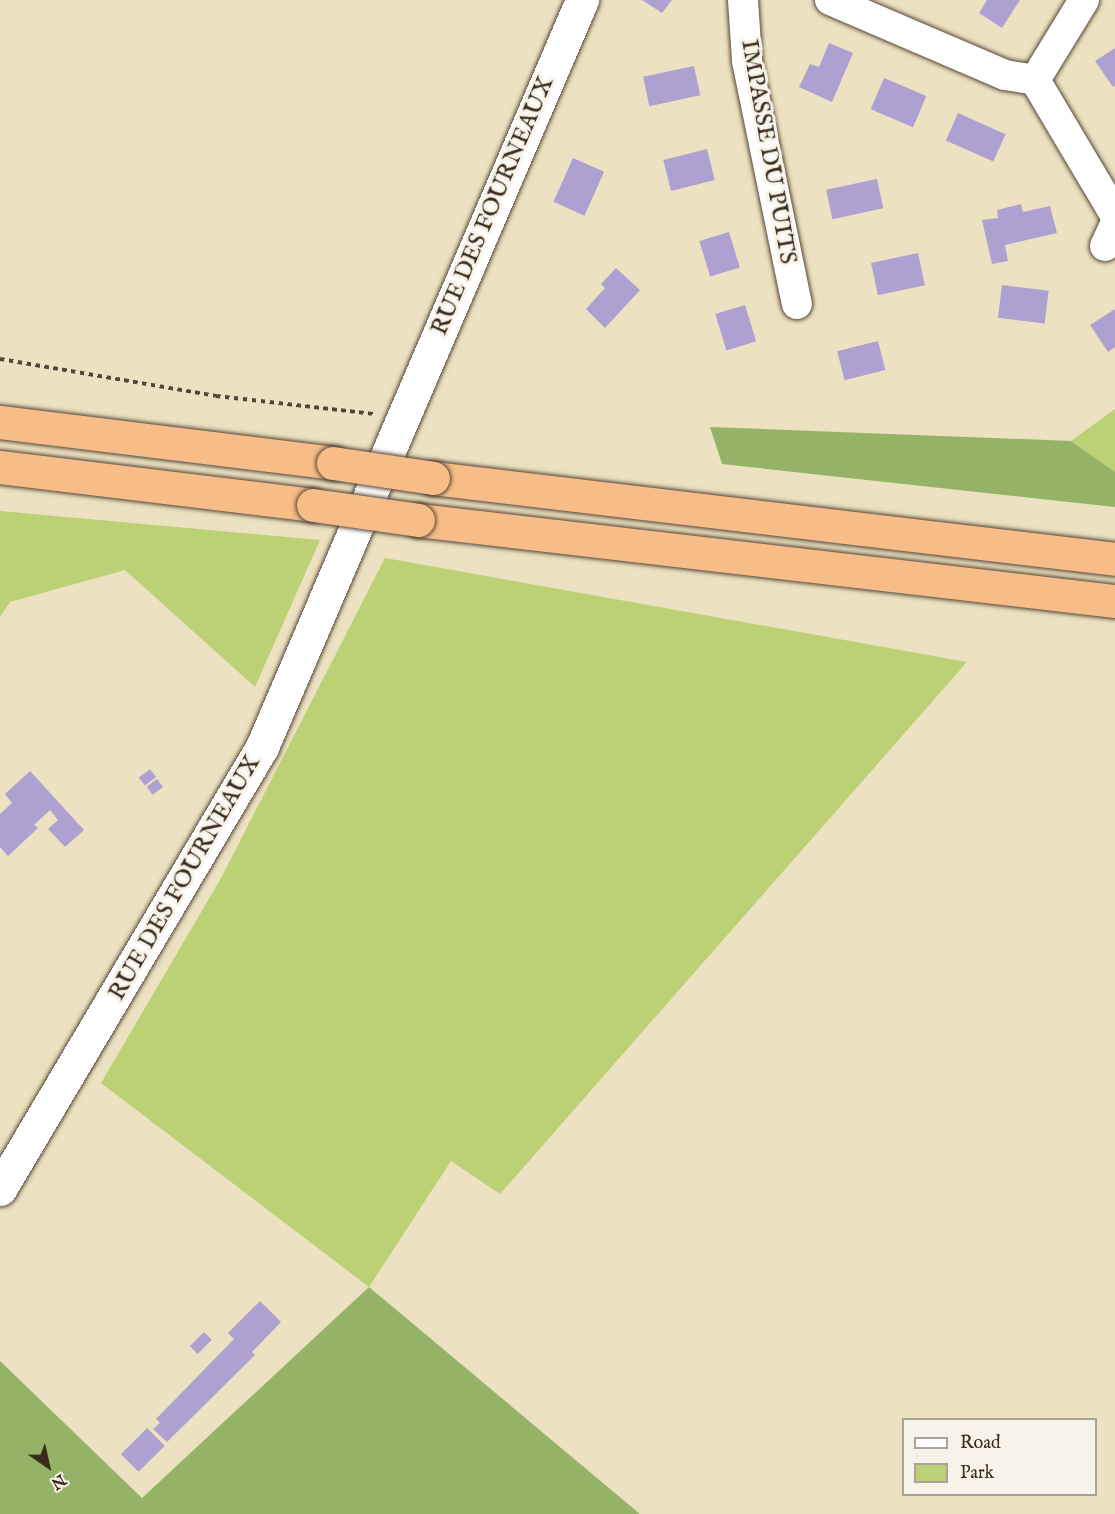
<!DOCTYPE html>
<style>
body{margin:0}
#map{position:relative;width:1115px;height:1514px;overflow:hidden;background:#ece1c0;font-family:"IM FELL English",serif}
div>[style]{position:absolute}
.green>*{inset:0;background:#bcd175}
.forest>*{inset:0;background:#95b366}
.building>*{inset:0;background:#afa0d2;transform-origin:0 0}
.path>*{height:4px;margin-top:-2px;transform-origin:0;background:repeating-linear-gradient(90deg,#564536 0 4.5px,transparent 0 9px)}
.roads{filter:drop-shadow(0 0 2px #564536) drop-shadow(0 0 2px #564536)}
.minor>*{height:30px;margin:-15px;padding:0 15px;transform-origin:15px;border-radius:15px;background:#fff}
.tertiary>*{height:33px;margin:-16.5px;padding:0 16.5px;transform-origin:16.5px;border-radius:16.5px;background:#fff}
.trunk>*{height:33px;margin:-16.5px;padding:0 16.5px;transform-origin:16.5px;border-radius:16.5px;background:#f7bd88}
.bridges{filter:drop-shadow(0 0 2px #564536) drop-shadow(0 0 2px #564536)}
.trunk-bridge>*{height:33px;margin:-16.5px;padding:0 16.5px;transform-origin:16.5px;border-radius:16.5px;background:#f7bd88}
span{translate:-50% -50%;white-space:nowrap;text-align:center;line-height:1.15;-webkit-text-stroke:6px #f7f3e8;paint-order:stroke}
.street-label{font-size:24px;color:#3b2a1e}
.legend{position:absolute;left:902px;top:1418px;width:195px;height:78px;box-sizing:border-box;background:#f7f3e8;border:2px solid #aca397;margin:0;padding:8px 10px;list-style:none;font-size:18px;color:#3b2a1e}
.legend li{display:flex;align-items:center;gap:12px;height:30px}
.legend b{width:30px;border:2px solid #aca397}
.north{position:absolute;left:18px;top:1436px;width:60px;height:60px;-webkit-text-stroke:4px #f7f3e8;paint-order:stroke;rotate:146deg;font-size:16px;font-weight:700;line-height:24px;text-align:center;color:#3b2a1e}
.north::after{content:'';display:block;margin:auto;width:21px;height:27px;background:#3b2a1e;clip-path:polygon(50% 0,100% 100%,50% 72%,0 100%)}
</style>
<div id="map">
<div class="green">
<div style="clip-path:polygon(1115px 409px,1115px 472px,1071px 441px)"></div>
<div style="clip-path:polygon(0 511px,320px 540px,255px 687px,125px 570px,10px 602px,0 617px)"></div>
<div style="clip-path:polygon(385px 558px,967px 662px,500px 1194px,451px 1161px,369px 1287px,101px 1083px,220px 880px)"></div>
</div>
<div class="forest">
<div style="clip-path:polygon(710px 427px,1071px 441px,1115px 472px,1115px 507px,722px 464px)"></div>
<div style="clip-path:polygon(369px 1287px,640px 1514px,0 1514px,0 1361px,142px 1498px)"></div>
</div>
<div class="building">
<div style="clip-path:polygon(642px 0,672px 0,662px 13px)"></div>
<div style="clip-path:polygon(987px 0,1020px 0,1002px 28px,979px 13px)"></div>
<div style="clip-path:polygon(829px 43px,853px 53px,832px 102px,799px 87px,810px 64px,819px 67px)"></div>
<div style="clip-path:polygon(1115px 48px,1115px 86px,1113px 87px,1095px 61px)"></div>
<div style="left:694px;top:66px;width:30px;height:52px;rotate:78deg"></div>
<div style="left:884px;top:78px;width:46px;height:34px;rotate:23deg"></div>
<div style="left:958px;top:113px;width:52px;height:30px;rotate:24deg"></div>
<div style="left:707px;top:149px;width:32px;height:45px;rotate:76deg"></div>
<div style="left:573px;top:158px;width:34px;height:48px;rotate:24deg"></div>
<div style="left:877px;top:179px;width:30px;height:52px;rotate:78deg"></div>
<div style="clip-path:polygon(1021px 204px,1023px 212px,1050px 206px,1057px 233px,1005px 245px,1008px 261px,992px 264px,982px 220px,998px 218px,997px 210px)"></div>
<div style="left:729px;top:232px;width:37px;height:31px;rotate:73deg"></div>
<div style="left:918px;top:253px;width:33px;height:48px;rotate:78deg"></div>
<div style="clip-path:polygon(616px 268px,640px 290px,605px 328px,586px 309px,605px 288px,601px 284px)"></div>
<div style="left:1002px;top:285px;width:47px;height:33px;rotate:7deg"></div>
<div style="left:745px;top:305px;width:38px;height:31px;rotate:73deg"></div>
<div style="clip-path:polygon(1115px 309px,1115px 347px,1108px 352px,1090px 325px)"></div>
<div style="left:878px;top:341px;width:30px;height:42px;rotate:76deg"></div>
<div style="left:150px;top:769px;width:10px;height:14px;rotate:53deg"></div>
<div style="clip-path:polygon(30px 771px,84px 830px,65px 847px,48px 829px,58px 820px,50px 810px,34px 825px,38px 828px,8px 856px,0 847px,0 814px,12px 803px,5px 794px)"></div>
<div style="left:157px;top:779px;width:10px;height:13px;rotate:53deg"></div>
<div style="clip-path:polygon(260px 1301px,281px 1322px,252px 1352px,255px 1355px,167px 1442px,153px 1429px,160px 1423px,156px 1419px,234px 1339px,228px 1333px)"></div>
<div style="left:204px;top:1332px;width:11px;height:20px;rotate:45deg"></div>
<div style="left:147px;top:1428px;width:25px;height:37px;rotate:45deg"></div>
</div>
<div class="path">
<div style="left:0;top:359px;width:219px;rotate:9.7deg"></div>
<div style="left:216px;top:396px;width:158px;rotate:6.5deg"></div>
</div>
<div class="roads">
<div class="minor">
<div style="left:743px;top:0;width:61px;rotate:86.2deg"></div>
<div style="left:747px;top:61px;width:248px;rotate:78.4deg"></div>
<div style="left:830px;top:0;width:190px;rotate:23.2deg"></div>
<div style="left:1005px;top:75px;width:30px;rotate:9deg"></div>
<div style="left:1035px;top:80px;width:94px;rotate:-58.5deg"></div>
<div style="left:1035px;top:80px;width:157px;rotate:59.3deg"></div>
<div style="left:1105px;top:246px;width:23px;rotate:-65deg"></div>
</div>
<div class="tertiary">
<div style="left:0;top:1189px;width:514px;rotate:-59.34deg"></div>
<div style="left:262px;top:747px;width:813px;rotate:-66.81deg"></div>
</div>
<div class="trunk">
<div style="left:0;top:422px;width:336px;rotate:7deg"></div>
<div style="left:0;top:467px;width:315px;rotate:6.9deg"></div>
<div style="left:433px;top:478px;width:687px;rotate:6.77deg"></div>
<div style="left:418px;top:520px;width:702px;rotate:6.63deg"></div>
</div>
</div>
<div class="bridges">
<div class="trunk-bridge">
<div style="left:333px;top:463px;width:101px;rotate:8.5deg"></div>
<div style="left:313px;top:505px;width:106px;rotate:8.1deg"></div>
</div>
</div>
<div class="street-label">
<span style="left:768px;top:152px;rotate:80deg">IMPASSE DU PUITS</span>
<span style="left:493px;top:206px;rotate:-67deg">RUE DES FOURNEAUX</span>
<span style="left:185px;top:878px;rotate:-60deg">RUE DES FOURNEAUX</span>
</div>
<ul class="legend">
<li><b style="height:8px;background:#fff"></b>Road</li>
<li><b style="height:16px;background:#bcd175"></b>Park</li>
</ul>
<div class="north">N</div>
</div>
